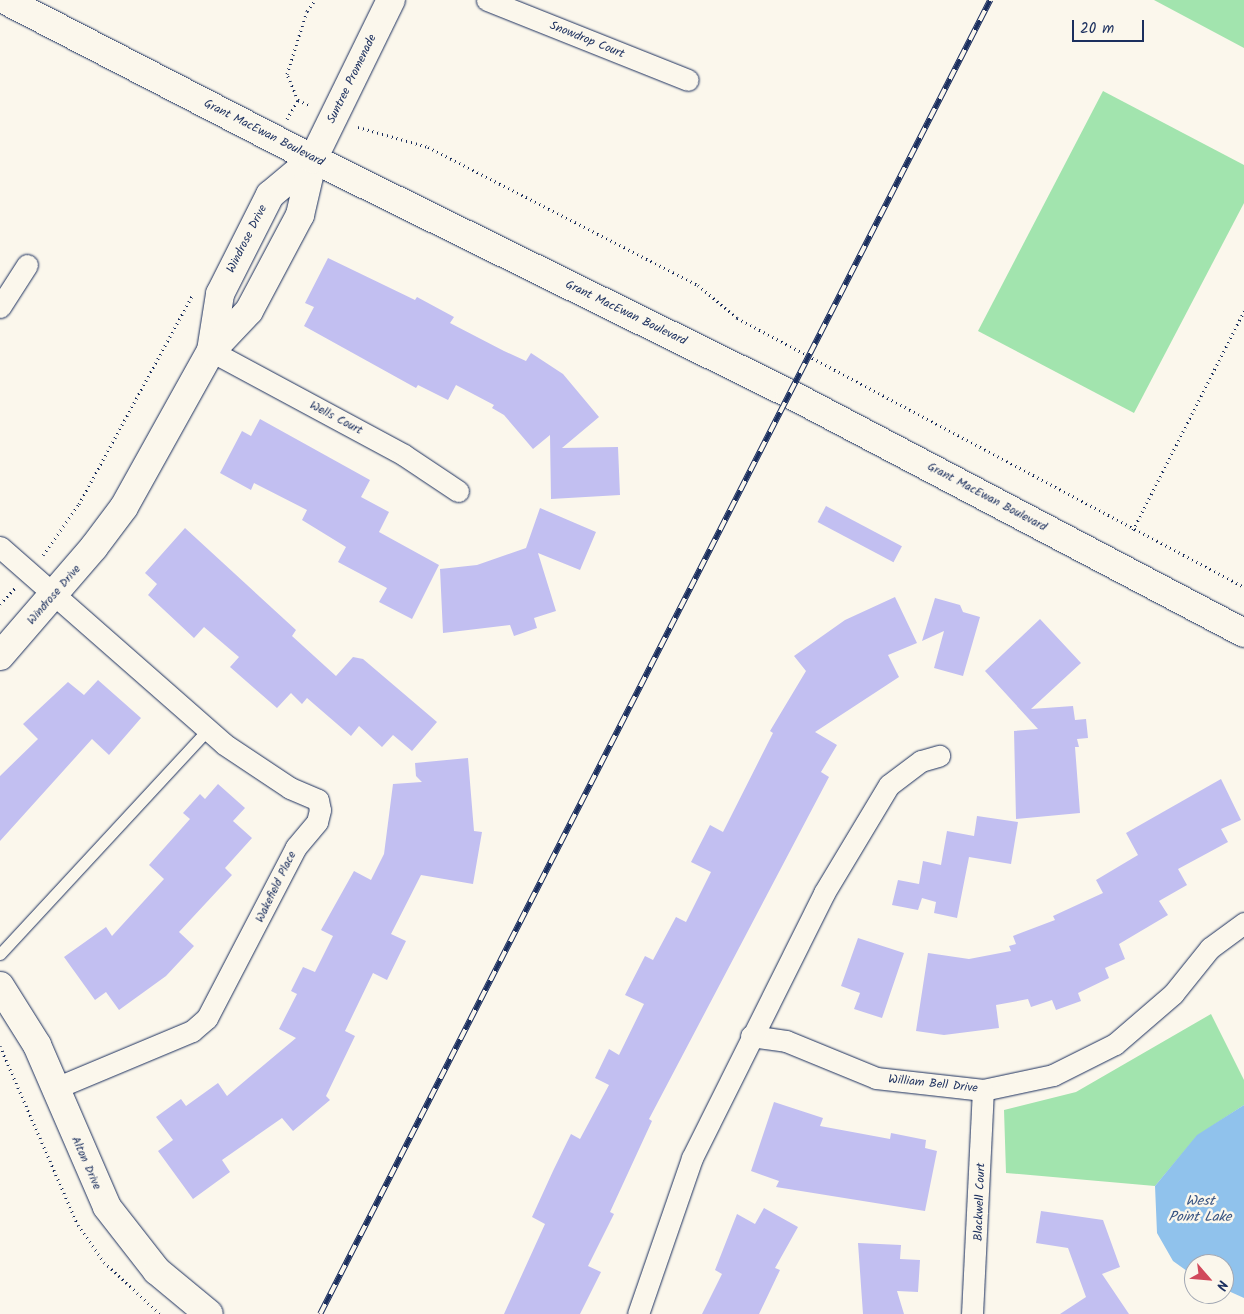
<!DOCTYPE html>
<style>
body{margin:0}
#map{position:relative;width:1244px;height:1314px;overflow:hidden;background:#fbf7ec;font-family:Kalam,sans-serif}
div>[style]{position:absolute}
.green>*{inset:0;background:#a2e4ae}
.water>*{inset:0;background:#90c2ec}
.building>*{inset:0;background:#c2bff1;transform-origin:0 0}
.path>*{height:3px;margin-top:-1.5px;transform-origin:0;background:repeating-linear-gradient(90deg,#1b2f5e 0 1px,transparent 0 5px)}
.roads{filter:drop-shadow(0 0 1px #1b2f5e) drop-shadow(0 0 1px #1b2f5e)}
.lane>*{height:11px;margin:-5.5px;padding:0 5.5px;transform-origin:5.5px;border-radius:5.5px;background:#fbf7ec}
.street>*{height:21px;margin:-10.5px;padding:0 10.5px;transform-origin:10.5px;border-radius:10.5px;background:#fbf7ec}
.secondary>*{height:28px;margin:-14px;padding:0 14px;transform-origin:14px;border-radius:14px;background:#fbf7ec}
.rail>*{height:5.5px;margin-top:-2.75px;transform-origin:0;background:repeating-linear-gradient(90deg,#fbf7ec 0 11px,#1b2f5e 0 22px);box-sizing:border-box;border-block:1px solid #1b2f5e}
span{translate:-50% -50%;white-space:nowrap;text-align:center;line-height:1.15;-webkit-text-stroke:5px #fbf7ec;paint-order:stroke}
.street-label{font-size:12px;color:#1b2f5e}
.water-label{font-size:14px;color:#385482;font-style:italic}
.north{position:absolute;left:1184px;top:1254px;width:50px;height:50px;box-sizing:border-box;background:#fbf7ec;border:1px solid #a1a7b3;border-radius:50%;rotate:117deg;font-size:14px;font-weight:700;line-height:20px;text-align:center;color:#1b2f5e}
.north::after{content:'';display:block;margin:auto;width:18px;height:22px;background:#d1495b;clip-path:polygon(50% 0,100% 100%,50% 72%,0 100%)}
.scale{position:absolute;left:1072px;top:20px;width:72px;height:22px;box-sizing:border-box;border:2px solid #1b2f5e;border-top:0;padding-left:6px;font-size:15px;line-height:18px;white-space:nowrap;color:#1b2f5e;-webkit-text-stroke:4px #fbf7ec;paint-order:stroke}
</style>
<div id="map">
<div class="green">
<div style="clip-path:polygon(1154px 0,1244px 0,1244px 48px)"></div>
<div style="clip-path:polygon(1103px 91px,1244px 165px,1244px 203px,1134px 413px,978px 331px)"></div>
<div style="clip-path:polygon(1211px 1014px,1244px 1080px,1244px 1105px,1197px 1136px,1155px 1186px,1006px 1173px,1004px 1110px,1076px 1092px)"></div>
</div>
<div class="water">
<div style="clip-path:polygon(1244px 1105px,1244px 1298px,1224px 1289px,1224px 1264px,1194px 1264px,1194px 1276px,1173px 1261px,1157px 1233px,1155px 1186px,1197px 1135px)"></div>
</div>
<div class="building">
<div style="clip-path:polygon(328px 258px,415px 300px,417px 297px,454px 317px,450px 323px,504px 351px,526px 361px,531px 353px,563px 374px,599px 417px,562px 448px,618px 447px,620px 495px,551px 499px,550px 435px,533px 449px,504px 415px,492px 408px,494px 405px,456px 385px,448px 400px,418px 385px,416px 388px,304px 326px,314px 307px,305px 303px)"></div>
<div style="clip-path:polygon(260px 419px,370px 480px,361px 497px,389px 512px,379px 532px,439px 565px,412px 619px,379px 602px,387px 588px,338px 562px,346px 547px,302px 520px,307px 510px,254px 483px,251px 490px,220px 473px,242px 431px,251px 436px)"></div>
<div style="left:826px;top:506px;width:86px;height:18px;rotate:28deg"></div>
<div style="clip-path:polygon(540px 508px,596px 532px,580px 570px,538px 553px,556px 611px,534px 618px,537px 628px,514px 636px,510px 625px,443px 633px,440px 569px,477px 565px,526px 548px)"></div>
<div style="clip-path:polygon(185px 528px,296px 630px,292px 636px,336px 676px,353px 657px,363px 659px,437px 722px,412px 751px,393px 735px,382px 747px,359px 726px,351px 736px,307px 698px,302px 704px,291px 693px,277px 708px,230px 667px,239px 657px,204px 627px,194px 638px,148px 595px,157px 584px,145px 573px)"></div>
<div style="clip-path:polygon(895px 597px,917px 643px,888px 655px,899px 677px,815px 732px,837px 745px,821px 772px,829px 777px,649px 1119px,652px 1121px,610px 1212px,614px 1214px,588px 1266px,601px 1272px,580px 1314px,504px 1314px,545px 1224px,532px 1217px,553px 1171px,571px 1134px,580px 1139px,609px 1085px,595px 1078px,609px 1049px,619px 1055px,644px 1004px,625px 995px,645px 956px,653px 960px,676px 917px,686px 922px,711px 872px,691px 862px,710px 825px,723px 832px,773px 733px,770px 731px,806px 671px,794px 656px,845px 620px)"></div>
<div style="clip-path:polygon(935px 598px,960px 605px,963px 612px,980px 617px,963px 676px,934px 668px,944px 631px,922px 641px)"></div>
<div style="clip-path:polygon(1040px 619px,1081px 663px,1031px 709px,1073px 706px,1075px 720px,1086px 719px,1088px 738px,1077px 739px,1079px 747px,1075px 747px,1080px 813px,1016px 819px,1014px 731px,1038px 729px,985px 671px)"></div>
<div style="clip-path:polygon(98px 680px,141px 718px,109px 755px,92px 739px,0 841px,0 776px,38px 739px,23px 724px,68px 682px,84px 695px)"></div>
<div style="clip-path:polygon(468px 758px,474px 831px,482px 832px,473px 884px,421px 875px,391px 934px,406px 941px,387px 980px,373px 973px,345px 1031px,355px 1036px,326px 1096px,330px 1100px,293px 1131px,282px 1118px,222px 1160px,230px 1172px,193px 1199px,158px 1151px,173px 1140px,156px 1117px,181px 1099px,186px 1106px,218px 1083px,227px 1096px,296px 1038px,279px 1029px,297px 994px,291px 991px,303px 967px,315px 972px,333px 936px,321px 930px,354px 871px,371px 880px,384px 854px,393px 784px,422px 782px,416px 776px,415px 763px)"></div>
<div style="clip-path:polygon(1221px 779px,1241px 820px,1221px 829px,1228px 842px,1178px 869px,1187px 885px,1159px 901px,1168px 915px,1119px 944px,1125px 959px,1105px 968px,1109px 978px,1078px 993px,1081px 1001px,1056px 1010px,1052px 1000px,1031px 1007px,1028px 999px,996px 1005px,999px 1028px,944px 1035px,916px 1031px,928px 953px,969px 959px,1011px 951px,1009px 946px,1016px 944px,1013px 936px,1055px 920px,1053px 916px,1103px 893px,1096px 880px,1138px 855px,1126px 833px)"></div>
<div style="clip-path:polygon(218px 784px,245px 808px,233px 821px,252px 838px,225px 868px,232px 875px,179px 932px,194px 946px,166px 976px,119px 1010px,106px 992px,95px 1000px,64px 957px,106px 927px,112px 936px,164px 879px,149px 865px,190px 819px,183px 813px,200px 794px,205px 799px)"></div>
<div style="clip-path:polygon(977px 816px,1018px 822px,1011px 864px,969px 857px,957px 918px,934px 913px,936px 902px,922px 898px,918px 910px,892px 905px,898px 880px,919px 884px,923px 861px,941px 865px,947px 831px,974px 836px)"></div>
<div style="clip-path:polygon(858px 938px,904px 953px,882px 1018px,854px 1009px,860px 993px,841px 986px)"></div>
<div style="clip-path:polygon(774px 1102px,823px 1118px,820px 1126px,890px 1139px,891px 1133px,926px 1140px,925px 1148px,937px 1151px,925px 1211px,776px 1187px,779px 1181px,751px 1171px)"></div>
<div style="clip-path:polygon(764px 1208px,798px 1227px,775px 1268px,780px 1270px,759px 1314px,702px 1314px,722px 1274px,715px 1270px,737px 1214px,755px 1224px)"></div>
<div style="clip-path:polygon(1041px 1211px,1103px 1220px,1120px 1267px,1102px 1274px,1129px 1314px,1060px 1314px,1086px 1297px,1068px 1248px,1036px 1243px)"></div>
<div style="clip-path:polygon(858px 1243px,901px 1245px,900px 1259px,920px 1260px,918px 1292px,897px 1291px,904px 1314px,863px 1314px)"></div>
</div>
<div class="path">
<div style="left:298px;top:100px;width:28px;rotate:-113deg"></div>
<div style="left:287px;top:74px;width:66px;rotate:-72.4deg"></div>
<div style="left:307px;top:11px;width:14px;rotate:-54deg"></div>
<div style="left:287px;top:119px;width:22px;rotate:-60deg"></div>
<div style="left:298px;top:100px;width:14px;rotate:25deg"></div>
<div style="left:358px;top:127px;width:73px;rotate:15.9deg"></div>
<div style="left:428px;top:147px;width:303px;rotate:27.1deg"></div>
<div style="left:698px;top:285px;width:51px;rotate:40.2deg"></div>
<div style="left:737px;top:318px;width:574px;rotate:27.95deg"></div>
<div style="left:1133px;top:530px;width:246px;rotate:-63.1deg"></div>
<div style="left:43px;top:555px;width:62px;rotate:-54.8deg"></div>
<div style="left:79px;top:504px;width:239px;rotate:-61.5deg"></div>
<div style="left:0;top:604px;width:22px;rotate:-47deg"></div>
<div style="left:0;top:1046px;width:195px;rotate:66.5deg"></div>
<div style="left:78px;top:1225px;width:45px;rotate:54.9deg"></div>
<div style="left:104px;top:1262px;width:76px;rotate:42.9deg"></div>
</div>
<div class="roads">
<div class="lane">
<div style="left:0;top:954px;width:306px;rotate:-47.2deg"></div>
</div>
<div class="street">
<div style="left:487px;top:0;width:216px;rotate:21.7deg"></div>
<div style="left:0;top:307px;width:50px;rotate:-57.3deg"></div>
<div style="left:211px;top:351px;width:219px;rotate:28.3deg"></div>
<div style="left:404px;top:455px;width:65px;rotate:33.7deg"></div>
<div style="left:0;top:547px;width:298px;rotate:41.3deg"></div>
<div style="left:224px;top:744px;width:79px;rotate:33.7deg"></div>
<div style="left:290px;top:788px;width:30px;rotate:23deg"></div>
<div style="left:318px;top:800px;width:10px;rotate:79deg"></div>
<div style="left:320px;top:810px;width:12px;rotate:104deg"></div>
<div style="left:317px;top:822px;width:33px;rotate:130deg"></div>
<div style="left:296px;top:847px;width:193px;rotate:117.5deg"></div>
<div style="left:207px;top:1018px;width:20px;rotate:139deg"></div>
<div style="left:192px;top:1031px;width:147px;rotate:157.3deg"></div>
<div style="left:751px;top:1036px;width:35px;rotate:8deg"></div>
<div style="left:786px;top:1041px;width:97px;rotate:22.3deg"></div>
<div style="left:876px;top:1078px;width:108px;rotate:6.4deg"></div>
<div style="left:983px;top:1090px;width:72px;rotate:-12.1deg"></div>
<div style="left:1053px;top:1075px;width:69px;rotate:-26.6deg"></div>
<div style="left:1115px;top:1044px;width:77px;rotate:-40.8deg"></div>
<div style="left:1173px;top:994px;width:59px;rotate:-51.2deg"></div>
<div style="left:1210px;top:948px;width:42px;rotate:-36.3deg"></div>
<div style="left:638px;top:1314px;width:165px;rotate:-70.9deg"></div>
<div style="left:692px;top:1158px;width:296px;rotate:-63.5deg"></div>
<div style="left:824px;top:893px;width:126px;rotate:-59deg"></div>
<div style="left:889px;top:785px;width:40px;rotate:-37deg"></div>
<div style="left:921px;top:761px;width:19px;rotate:-16deg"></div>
<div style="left:972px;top:1314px;width:224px;rotate:-87.2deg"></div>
</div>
<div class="secondary">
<div style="left:5px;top:0;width:347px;rotate:27.3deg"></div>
<div style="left:313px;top:159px;width:532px;rotate:26.23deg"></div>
<div style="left:790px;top:394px;width:513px;rotate:27.76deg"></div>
<div style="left:211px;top:351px;width:58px;rotate:-81deg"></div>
<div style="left:220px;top:294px;width:111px;rotate:-63.2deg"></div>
<div style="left:270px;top:195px;width:56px;rotate:-39.9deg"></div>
<div style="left:0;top:656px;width:144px;rotate:-49.2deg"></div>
<div style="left:94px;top:547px;width:50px;rotate:-53.1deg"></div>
<div style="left:124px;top:507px;width:179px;rotate:-60.9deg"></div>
<div style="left:211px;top:351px;width:55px;rotate:-46.5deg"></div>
<div style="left:249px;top:311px;width:109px;rotate:-62deg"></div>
<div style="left:300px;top:215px;width:57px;rotate:-76.9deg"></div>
<div style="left:313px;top:159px;width:177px;rotate:-63.9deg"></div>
<div style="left:0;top:986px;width:70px;rotate:57.9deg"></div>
<div style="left:37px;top:1045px;width:176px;rotate:66.6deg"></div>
<div style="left:107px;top:1207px;width:81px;rotate:52deg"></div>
<div style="left:157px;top:1271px;width:67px;rotate:39.6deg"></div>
</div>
</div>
<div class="rail">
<div style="left:320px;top:1314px;width:1475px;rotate:-62.98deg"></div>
</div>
<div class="street-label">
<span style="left:587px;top:40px;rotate:22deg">Snowdrop Court</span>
<span style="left:352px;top:79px;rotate:-64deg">Suntree Promenade</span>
<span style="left:264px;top:133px;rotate:27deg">Grant MacEwan Boulevard</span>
<span style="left:247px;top:239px;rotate:-63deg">Windrose Drive</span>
<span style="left:626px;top:313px;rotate:26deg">Grant MacEwan Boulevard</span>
<span style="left:336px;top:418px;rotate:28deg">Wells Court</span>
<span style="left:987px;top:497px;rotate:28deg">Grant MacEwan Boulevard</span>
<span style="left:54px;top:595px;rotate:-49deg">Windrose Drive</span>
<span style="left:276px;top:887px;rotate:-64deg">Wakefield Place</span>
<span style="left:933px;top:1084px;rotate:6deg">William Bell Drive</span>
<span style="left:86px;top:1163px;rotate:66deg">Alton Drive</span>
<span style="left:980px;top:1202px;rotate:-88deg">Blackwell Court</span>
</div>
<div class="water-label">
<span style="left:1200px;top:1209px">West<br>Point Lake</span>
</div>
<div class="north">N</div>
<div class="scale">20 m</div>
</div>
